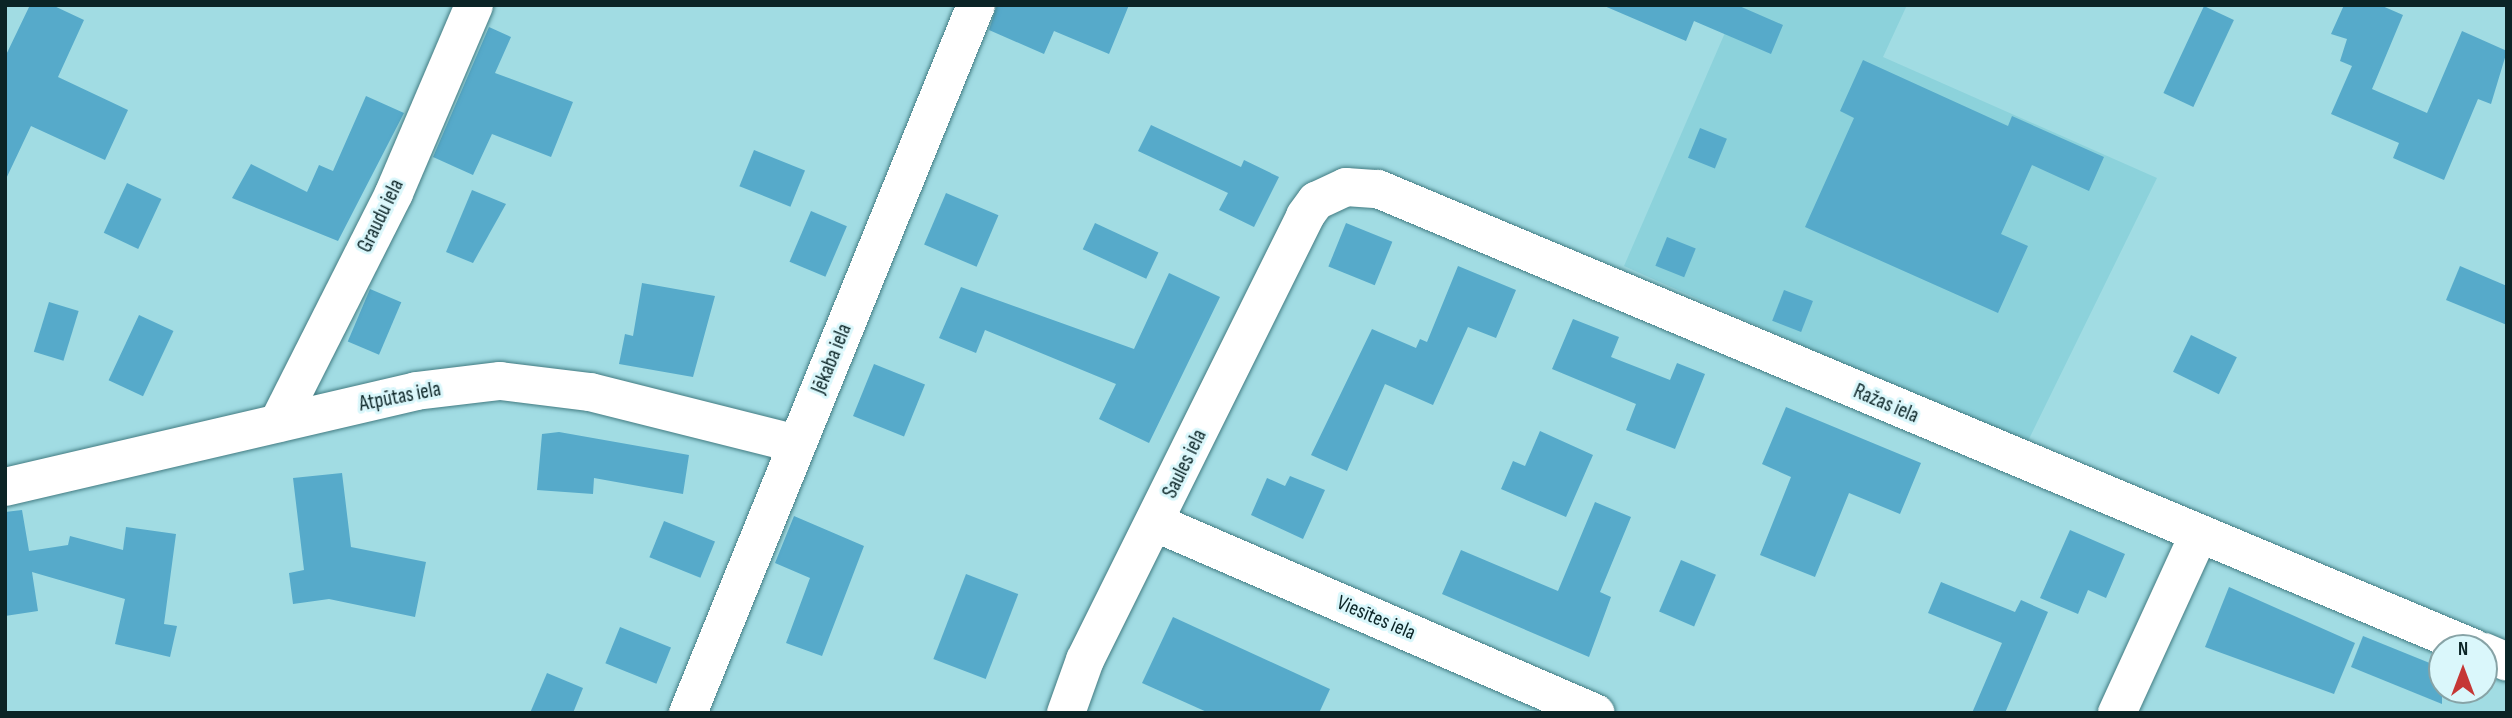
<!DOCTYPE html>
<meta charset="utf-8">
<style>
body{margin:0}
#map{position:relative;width:2512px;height:718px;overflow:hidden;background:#a1dce3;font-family:"Sofia Sans Condensed",sans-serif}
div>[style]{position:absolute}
.built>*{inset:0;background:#8cd2db}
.building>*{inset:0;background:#56aaca;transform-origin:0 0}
.roads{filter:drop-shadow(0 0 2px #427b82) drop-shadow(0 0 2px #427b82)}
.minor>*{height:38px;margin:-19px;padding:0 19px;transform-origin:19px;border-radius:19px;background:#fff}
span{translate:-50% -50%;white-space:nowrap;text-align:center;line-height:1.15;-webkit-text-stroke:6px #daf7fb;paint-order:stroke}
.street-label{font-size:21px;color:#0b2426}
.frame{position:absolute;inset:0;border:7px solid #0b2426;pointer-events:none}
.north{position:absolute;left:2428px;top:634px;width:70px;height:70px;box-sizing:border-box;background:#daf7fb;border:2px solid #87a3a6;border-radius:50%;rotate:0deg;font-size:19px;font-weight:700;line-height:28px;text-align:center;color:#0b2426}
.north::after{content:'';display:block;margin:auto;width:24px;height:32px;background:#c53735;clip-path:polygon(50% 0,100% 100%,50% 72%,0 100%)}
</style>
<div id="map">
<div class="built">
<div style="clip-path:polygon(1737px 5px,1907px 5px,1883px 57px,2157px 178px,2026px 445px,1624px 266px)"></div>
</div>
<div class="building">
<div style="clip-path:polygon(30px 5px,52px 5px,84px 20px,58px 77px,128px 110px,105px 160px,31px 126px,5px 181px,5px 57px)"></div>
<div style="clip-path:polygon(997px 5px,1129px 5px,1109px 54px,1054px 31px,1044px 54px,989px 30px)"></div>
<div style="clip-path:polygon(1602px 5px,1737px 5px,1783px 25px,1771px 54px,1694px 21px,1686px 41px)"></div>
<div style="clip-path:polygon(2344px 5px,2380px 5px,2403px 15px,2372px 89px,2427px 113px,2462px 31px,2507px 51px,2491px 104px,2478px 99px,2444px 180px,2393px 158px,2399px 143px,2331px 114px,2352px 66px,2340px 61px,2347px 39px,2331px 34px)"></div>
<div style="left:2204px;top:6px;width:33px;height:96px;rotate:25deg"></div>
<div style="clip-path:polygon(489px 27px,511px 37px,495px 73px,573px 102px,551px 157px,492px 134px,473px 175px,433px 157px)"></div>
<div style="clip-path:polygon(1863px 60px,2008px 126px,2012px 116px,2104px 157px,2089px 191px,2032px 165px,2001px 234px,2028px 246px,1998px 313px,1805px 227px,1854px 118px,1840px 111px)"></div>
<div style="clip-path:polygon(366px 96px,404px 113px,338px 241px,232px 198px,251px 164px,307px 192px,319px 165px,333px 171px)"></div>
<div style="clip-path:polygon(1151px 125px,1241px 167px,1244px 160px,1279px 177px,1254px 227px,1219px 210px,1228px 193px,1138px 151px)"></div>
<div style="left:1700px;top:128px;width:29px;height:32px;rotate:22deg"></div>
<div style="left:754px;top:150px;width:55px;height:39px;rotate:22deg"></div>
<div style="left:127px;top:183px;width:38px;height:55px;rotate:25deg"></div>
<div style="clip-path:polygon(472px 190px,506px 204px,473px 263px,446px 252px)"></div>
<div style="left:946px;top:193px;width:57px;height:56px;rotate:23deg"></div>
<div style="left:811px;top:211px;width:39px;height:55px;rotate:23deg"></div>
<div style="left:1095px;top:223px;width:70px;height:29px;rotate:25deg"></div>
<div style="left:1346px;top:223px;width:50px;height:47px;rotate:22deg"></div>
<div style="left:1667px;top:237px;width:31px;height:31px;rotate:22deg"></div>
<div style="clip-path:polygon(1458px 266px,1516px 290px,1496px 338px,1468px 327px,1433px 405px,1385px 384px,1347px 471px,1311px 455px,1372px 329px,1416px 348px,1420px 339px,1427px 342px)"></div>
<div style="clip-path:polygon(2460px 266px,2507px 286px,2507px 325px,2446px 300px)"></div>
<div style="clip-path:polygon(1169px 273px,1220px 297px,1149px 443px,1099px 419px,1116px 384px,985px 330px,976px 353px,939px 338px,961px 287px,1134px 349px)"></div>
<div style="clip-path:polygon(642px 283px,715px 296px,693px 377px,619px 364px,625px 334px,633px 336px)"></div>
<div style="left:370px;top:289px;width:34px;height:57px;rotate:23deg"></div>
<div style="left:1784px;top:290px;width:31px;height:33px;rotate:21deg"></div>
<div style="left:49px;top:302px;width:31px;height:52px;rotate:17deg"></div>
<div style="left:139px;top:315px;width:38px;height:72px;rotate:25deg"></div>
<div style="clip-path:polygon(1573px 319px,1619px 337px,1611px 357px,1670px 380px,1677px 363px,1705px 374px,1675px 449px,1626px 430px,1636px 404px,1552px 369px)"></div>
<div style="left:2191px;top:335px;width:51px;height:41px;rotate:26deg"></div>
<div style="left:874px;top:364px;width:55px;height:56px;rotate:22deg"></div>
<div style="clip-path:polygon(1786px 407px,1921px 463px,1900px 514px,1849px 493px,1815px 577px,1760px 555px,1791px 477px,1762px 464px)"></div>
<div style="clip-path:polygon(1540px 431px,1593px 455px,1566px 517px,1501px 489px,1513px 461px,1525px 466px)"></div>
<div style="clip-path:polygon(559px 432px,689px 455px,683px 494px,594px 478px,593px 494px,537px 490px,542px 434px)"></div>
<div style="clip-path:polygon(342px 473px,351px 547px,426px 562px,415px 617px,329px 599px,293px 604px,289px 573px,304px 570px,293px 478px)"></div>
<div style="clip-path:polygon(1290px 476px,1325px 490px,1303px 539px,1251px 515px,1267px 478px,1285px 486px)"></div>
<div style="clip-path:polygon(1595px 502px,1631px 517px,1600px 592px,1611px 597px,1589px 657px,1442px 594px,1461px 550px,1558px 591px)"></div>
<div style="clip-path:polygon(22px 510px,29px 551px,68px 545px,70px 536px,123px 550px,126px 527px,176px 534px,164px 624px,177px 626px,170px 657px,115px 644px,125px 599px,32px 572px,38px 611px,5px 616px,5px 512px)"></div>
<div style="clip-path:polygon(794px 516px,864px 546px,822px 656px,786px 643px,810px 578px,775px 563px)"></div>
<div style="left:664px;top:521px;width:55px;height:39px;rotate:22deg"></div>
<div style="clip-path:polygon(2070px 530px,2125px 554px,2106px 598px,2088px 590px,2078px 614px,2040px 598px)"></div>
<div style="left:1681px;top:560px;width:38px;height:56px;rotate:23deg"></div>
<div style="left:966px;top:574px;width:56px;height:91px;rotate:21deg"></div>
<div style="clip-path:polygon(1941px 582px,2015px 612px,2021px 600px,2048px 612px,2005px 713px,1972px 713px,2002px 643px,1928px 613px)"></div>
<div style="clip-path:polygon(2229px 587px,2355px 643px,2334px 694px,2205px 647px)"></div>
<div style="clip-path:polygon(1173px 617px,1330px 689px,1319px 713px,1209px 713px,1142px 683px)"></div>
<div style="left:620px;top:627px;width:55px;height:39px;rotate:22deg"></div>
<div style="clip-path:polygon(2363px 636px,2442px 668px,2442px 704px,2351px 667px)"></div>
<div style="clip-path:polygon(547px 673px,583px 688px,573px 713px,530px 713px)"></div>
</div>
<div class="roads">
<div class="minor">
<div style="left:278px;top:423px;width:258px;rotate:-63.2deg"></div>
<div style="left:394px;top:193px;width:204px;rotate:-66.9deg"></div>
<div style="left:5px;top:487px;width:422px;rotate:-13.1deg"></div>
<div style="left:416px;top:391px;width:85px;rotate:-6.8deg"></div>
<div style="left:500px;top:381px;width:91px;rotate:7deg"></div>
<div style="left:590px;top:392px;width:213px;rotate:14.1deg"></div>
<div style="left:1156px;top:523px;width:479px;rotate:23.4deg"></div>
<div style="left:2484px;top:652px;width:25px;rotate:23deg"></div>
<div style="left:688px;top:713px;width:764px;rotate:-67.86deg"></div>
<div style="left:1066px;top:713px;width:56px;rotate:-70.3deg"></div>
<div style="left:1085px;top:660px;width:496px;rotate:-63.6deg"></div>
<div style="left:1305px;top:216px;width:19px;rotate:-54deg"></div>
<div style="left:1316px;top:201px;width:33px;rotate:-25deg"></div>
<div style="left:1346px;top:187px;width:32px;rotate:4deg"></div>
<div style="left:1378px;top:189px;width:1187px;rotate:22.74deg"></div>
<div style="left:2117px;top:713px;width:195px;rotate:-65.4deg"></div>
</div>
</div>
<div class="street-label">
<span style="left:381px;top:216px;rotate:-64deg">Graudu iela</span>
<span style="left:832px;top:359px;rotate:-68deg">Jēkaba iela</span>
<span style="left:400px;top:397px;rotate:-11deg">Atpūtas iela</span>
<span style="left:1886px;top:404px;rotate:23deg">Ražas iela</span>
<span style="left:1185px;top:464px;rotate:-64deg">Saules iela</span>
<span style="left:1376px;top:618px;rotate:23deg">Viesītes iela</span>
</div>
<div class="frame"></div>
<div class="north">N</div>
</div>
